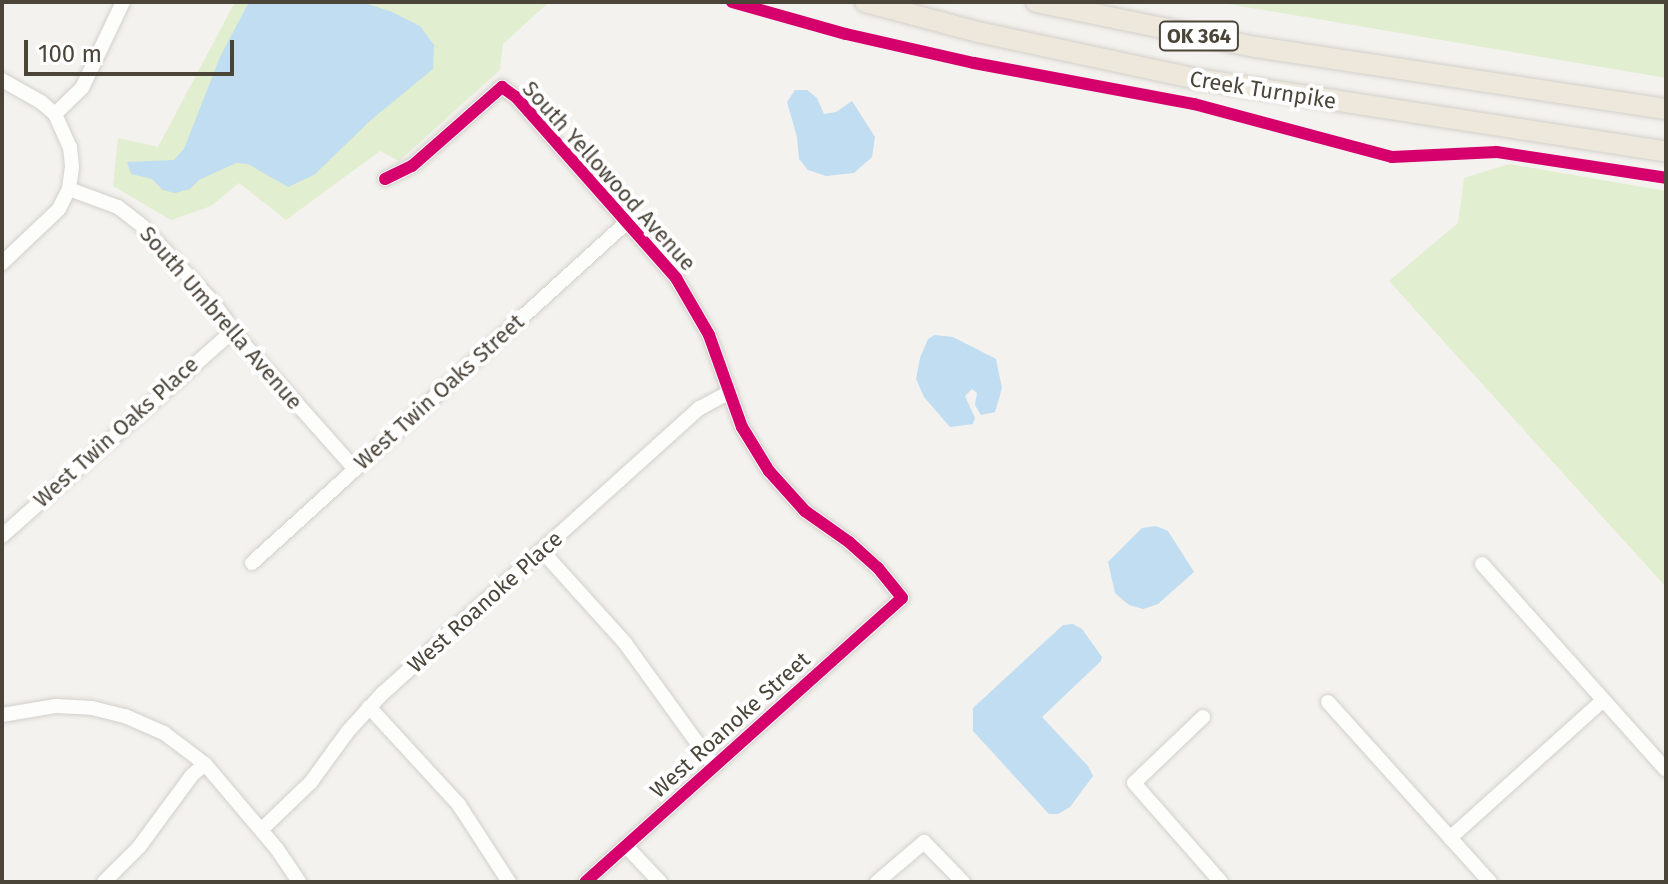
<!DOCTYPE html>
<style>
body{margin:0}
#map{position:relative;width:1668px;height:884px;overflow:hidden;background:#f4f2ee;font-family:"Fira Sans",sans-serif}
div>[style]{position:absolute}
.green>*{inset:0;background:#e1eecf}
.water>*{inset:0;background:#c0ddf1}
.roads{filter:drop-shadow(0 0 2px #d2d0cb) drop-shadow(0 0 2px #d2d0cb)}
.minor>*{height:14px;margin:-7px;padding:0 7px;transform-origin:7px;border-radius:7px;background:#fdfdfc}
.highway>*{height:20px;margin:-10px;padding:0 10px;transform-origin:10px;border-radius:10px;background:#ede8db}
.cycleway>*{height:12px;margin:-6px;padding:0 6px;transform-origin:6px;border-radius:6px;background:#d6006c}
span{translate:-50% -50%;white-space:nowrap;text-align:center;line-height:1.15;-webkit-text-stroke:8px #fff;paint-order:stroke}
.shield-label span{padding:2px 6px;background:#fff;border:2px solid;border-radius:6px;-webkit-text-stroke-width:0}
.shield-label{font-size:20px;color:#4b4439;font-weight:700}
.street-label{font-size:22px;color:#4b4439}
.frame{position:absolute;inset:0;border:4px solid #4b4439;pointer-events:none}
.scale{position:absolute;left:24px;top:40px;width:210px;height:36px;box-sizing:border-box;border:4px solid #4b4439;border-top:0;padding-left:10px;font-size:24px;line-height:28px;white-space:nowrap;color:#4b4439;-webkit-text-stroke:6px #fff;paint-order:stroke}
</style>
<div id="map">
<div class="green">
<div style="clip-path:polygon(235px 2px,549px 2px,503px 44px,500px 70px,399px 161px,380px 151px,286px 220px,239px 183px,211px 206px,171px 220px,113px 186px,118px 138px,158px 147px)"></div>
<div style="clip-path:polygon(1217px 2px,1666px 2px,1666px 78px,1234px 5px)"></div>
<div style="clip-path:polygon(1509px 164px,1666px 191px,1666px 587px,1389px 281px,1458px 223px,1464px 178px)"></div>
</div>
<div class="water">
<div style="clip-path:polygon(249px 2px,362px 2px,392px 12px,420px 26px,434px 45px,433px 69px,371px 120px,314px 175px,288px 187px,248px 164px,236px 163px,199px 180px,190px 189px,175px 193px,163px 190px,152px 179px,131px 174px,127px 162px,174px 160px,184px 149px,220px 57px)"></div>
<div style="clip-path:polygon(795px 90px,807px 90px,817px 98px,824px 114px,836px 112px,852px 101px,875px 137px,872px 157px,854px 173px,826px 176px,808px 170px,799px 159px,797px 137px,787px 102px)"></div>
<div style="clip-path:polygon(935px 335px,953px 337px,996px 359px,1002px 388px,995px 412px,981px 415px,975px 405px,977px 393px,972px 389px,965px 396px,975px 418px,973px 424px,950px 427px,924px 397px,916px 379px,920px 358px,928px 339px)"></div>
<div style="clip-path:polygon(1156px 526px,1168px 531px,1194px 572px,1158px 604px,1143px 609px,1129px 605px,1115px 593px,1108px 562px,1142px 528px)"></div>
<div style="clip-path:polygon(1073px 624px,1082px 629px,1102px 657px,1101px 661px,1042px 717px,1088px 766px,1093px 776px,1070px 807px,1058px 814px,1049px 814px,973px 731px,973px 708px,1063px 625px)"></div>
</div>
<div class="roads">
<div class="minor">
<div style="left:2px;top:80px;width:45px;rotate:29.4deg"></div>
<div style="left:41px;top:102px;width:18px;rotate:41deg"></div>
<div style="left:55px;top:114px;width:36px;rotate:66deg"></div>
<div style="left:70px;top:147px;width:20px;rotate:84deg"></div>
<div style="left:72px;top:167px;width:22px;rotate:98deg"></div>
<div style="left:69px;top:189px;width:22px;rotate:117deg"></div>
<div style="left:59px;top:209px;width:79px;rotate:136.5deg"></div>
<div style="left:55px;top:114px;width:37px;rotate:-44deg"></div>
<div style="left:82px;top:88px;width:95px;rotate:-64.5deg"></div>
<div style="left:385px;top:179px;width:30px;rotate:-26deg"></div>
<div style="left:412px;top:166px;width:120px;rotate:-41.3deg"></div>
<div style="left:502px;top:87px;width:17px;rotate:36deg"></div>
<div style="left:516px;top:97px;width:242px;rotate:48.5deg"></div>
<div style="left:676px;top:278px;width:66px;rotate:59.9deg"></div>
<div style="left:709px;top:335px;width:98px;rotate:70.3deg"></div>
<div style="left:742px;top:427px;width:52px;rotate:58.5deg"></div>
<div style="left:769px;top:471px;width:54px;rotate:48deg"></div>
<div style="left:805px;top:511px;width:54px;rotate:35.2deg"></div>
<div style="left:849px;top:542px;width:39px;rotate:42deg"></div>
<div style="left:878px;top:568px;width:38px;rotate:51deg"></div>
<div style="left:902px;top:598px;width:425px;rotate:138.1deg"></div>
<div style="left:69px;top:189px;width:52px;rotate:20.2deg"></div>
<div style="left:118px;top:207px;width:31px;rotate:38deg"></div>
<div style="left:142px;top:226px;width:101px;rotate:47deg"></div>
<div style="left:211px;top:300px;width:54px;rotate:53.3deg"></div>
<div style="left:243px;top:343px;width:169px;rotate:48.4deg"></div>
<div style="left:2px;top:536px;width:309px;rotate:-41.6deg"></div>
<div style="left:542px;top:551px;width:124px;rotate:47.9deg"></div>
<div style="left:625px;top:643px;width:152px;rotate:54.1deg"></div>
<div style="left:252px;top:563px;width:507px;rotate:-42.28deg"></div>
<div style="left:1482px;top:564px;width:276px;rotate:48.2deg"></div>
<div style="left:1328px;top:702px;width:242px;rotate:48deg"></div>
<div style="left:369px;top:707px;width:133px;rotate:47.4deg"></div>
<div style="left:459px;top:805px;width:92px;rotate:57deg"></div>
<div style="left:2px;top:715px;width:55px;rotate:-9.5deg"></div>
<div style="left:56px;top:706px;width:36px;rotate:3deg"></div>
<div style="left:92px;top:708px;width:34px;rotate:14deg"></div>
<div style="left:125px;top:716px;width:43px;rotate:23.6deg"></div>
<div style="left:164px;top:733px;width:51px;rotate:37.1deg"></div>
<div style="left:205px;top:764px;width:111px;rotate:49.7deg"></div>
<div style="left:277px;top:849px;width:40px;rotate:56deg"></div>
<div style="left:1203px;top:717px;width:95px;rotate:136.3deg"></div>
<div style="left:1134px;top:783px;width:132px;rotate:48.7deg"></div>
<div style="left:261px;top:830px;width:69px;rotate:-43.8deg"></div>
<div style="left:311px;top:782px;width:63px;rotate:-54deg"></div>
<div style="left:348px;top:731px;width:52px;rotate:-47.4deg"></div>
<div style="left:383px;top:693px;width:426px;rotate:-42deg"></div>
<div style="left:700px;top:408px;width:32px;rotate:-28deg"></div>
<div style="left:1450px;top:838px;width:206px;rotate:-42deg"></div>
<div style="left:626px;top:846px;width:50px;rotate:46.6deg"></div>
<div style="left:104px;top:882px;width:49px;rotate:-45deg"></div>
<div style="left:139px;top:847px;width:89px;rotate:-53.6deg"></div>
<div style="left:192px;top:775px;width:17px;rotate:-40deg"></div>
<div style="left:877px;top:882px;width:62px;rotate:-40.4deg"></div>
<div style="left:924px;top:842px;width:56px;rotate:45.7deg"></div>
</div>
<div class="highway">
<div style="left:865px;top:2px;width:117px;rotate:14.9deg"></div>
<div style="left:978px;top:32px;width:224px;rotate:12.1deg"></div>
<div style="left:1197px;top:79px;width:475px;rotate:8.8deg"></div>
<div style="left:1036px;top:2px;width:225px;rotate:11.6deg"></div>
<div style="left:1256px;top:47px;width:415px;rotate:8.6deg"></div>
</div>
</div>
<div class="cycleway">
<div style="left:732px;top:2px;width:118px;rotate:15.7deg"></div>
<div style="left:846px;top:34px;width:131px;rotate:12.8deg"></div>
<div style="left:974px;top:63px;width:224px;rotate:10.6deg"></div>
<div style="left:1194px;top:104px;width:205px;rotate:15deg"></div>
<div style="left:1392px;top:157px;width:105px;rotate:-2.7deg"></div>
<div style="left:1497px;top:152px;width:171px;rotate:8.7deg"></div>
<div style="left:385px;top:179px;width:30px;rotate:-26deg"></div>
<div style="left:412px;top:166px;width:120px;rotate:-41.3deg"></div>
<div style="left:502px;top:87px;width:17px;rotate:36deg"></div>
<div style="left:516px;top:97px;width:242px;rotate:48.5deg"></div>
<div style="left:676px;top:278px;width:66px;rotate:59.9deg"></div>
<div style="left:709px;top:335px;width:98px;rotate:70.3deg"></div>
<div style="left:742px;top:427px;width:52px;rotate:58.5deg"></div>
<div style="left:769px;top:471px;width:54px;rotate:48deg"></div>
<div style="left:805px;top:511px;width:54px;rotate:35.2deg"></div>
<div style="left:849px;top:542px;width:39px;rotate:42deg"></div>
<div style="left:878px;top:568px;width:38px;rotate:51deg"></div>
<div style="left:902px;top:598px;width:425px;rotate:138.1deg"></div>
</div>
<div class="shield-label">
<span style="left:1199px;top:36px">OK 364</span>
</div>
<div class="street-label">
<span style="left:1263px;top:90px;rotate:9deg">Creek Turnpike</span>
<span style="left:609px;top:176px;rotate:48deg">South Yellowood Avenue</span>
<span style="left:221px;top:318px;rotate:49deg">South Umbrella Avenue</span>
<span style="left:439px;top:392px;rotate:-42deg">West Twin Oaks Street</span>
<span style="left:116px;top:432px;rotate:-42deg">West Twin Oaks Place</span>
<span style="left:485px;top:602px;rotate:-42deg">West Roanoke Place</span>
<span style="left:730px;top:725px;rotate:-42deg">West Roanoke Street</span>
</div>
<div class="frame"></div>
<div class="scale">100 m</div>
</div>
